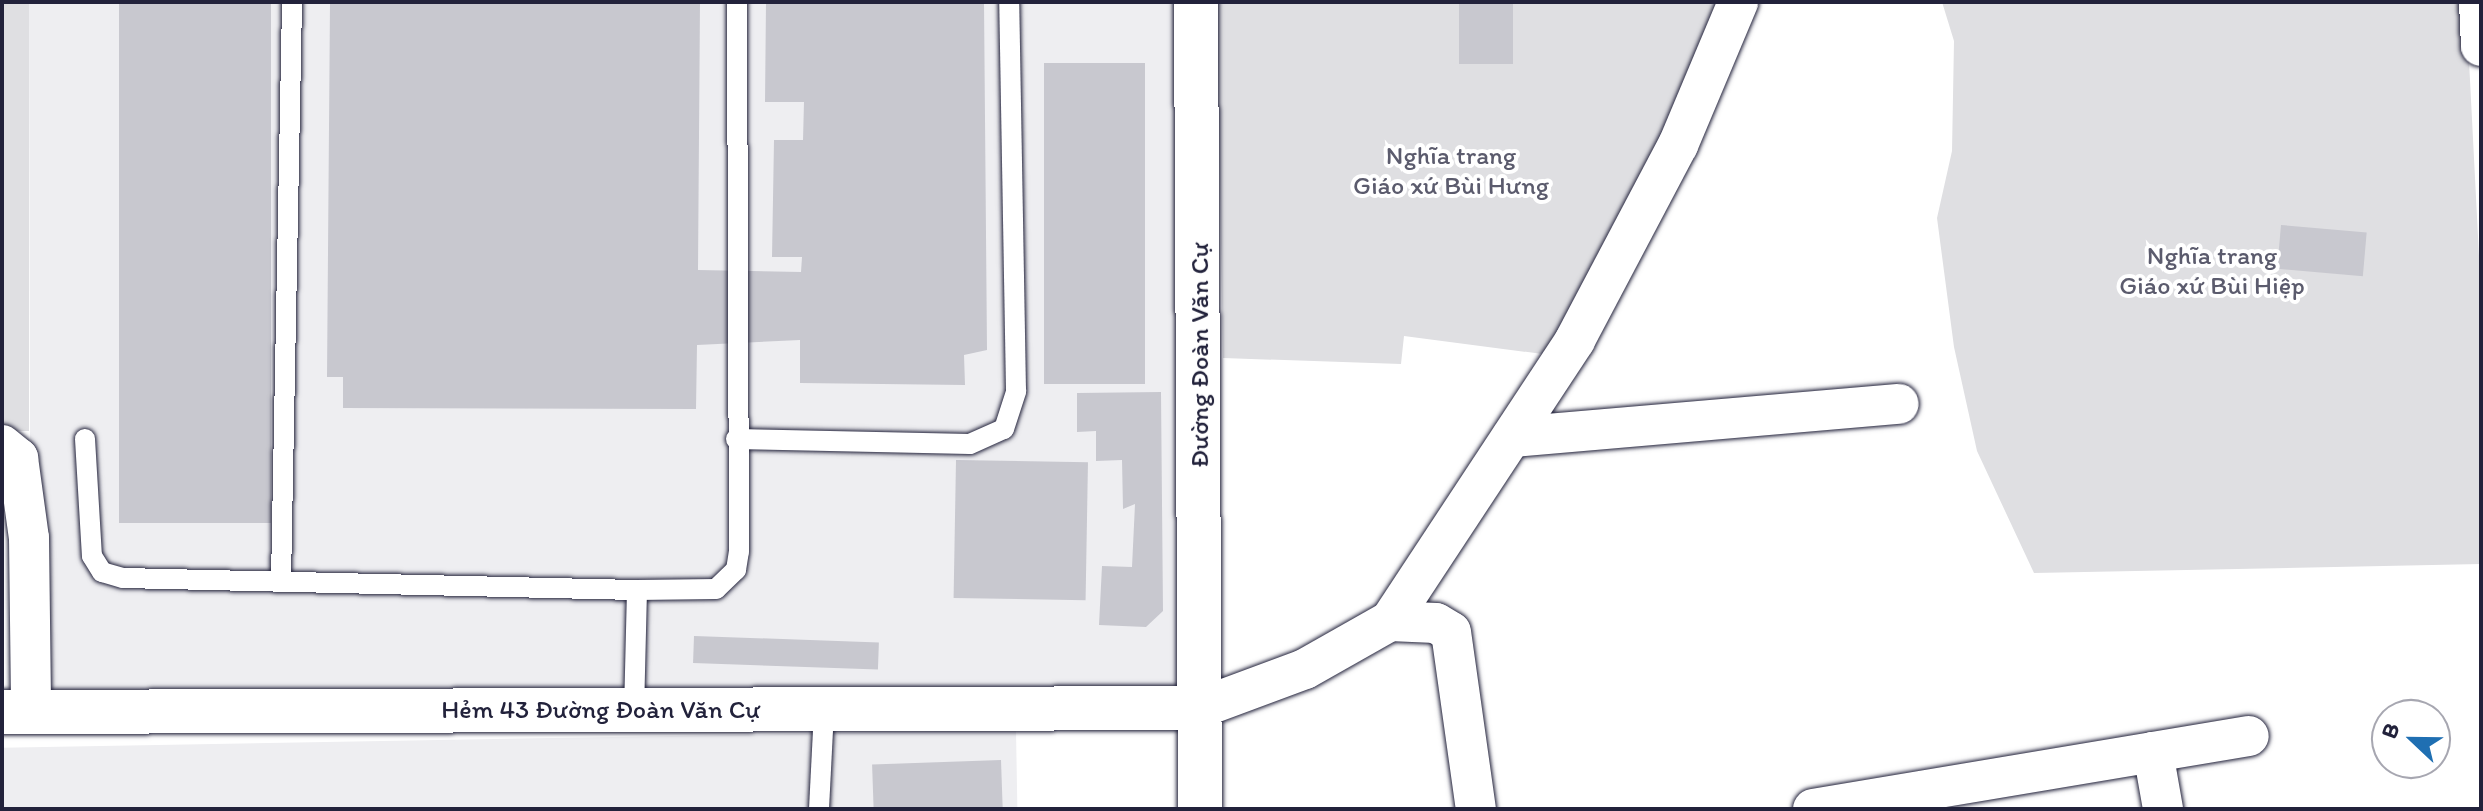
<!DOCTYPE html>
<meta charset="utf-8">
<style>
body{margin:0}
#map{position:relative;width:2483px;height:811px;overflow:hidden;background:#fff;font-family:Itim,sans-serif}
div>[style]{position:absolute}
.built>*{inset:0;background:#eeeef1;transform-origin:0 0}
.green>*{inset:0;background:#dfdfe2;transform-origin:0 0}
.building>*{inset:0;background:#c8c8cf;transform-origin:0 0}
.roads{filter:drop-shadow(0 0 2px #22223b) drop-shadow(0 0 2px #22223b)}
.lane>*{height:20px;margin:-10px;padding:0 10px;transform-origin:10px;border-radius:10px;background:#fff}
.street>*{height:40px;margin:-20px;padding:0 20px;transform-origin:20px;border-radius:20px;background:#fff}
.secondary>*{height:44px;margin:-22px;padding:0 22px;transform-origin:22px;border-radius:22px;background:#fff}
span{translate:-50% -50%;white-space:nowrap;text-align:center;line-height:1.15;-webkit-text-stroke:8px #fff;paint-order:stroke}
.park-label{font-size:26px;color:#5b5b6d}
.street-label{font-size:26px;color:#22223b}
.frame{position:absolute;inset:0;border:4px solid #22223b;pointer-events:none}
.north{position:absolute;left:2371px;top:699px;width:80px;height:80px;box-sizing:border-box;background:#fff;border:2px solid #a7a7b1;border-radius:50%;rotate:292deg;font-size:22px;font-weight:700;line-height:32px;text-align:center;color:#22223b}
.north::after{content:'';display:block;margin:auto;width:28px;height:36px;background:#1f6fb2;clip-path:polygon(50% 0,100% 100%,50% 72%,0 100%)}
</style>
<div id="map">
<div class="built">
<div style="clip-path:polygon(29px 2px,1176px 2px,1179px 686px,43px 692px,39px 529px,30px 436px)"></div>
<div style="left:1016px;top:730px;width:79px;height:1014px;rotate:89deg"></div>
</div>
<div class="green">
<div style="left:2px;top:2px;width:27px;height:429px"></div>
<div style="clip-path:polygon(1217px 2px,1725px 2px,1662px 150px,1550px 355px,1404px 336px,1401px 364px,1223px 358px)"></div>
<div style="clip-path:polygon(1942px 2px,2466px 2px,2481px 295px,2481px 564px,2034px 573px,1977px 451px,1954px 347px,1937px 218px,1952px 151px,1954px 41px)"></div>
</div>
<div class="building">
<div style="left:119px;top:2px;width:152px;height:521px"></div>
<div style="clip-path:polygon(330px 2px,700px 2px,698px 270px,801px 272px,802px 257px,772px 257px,774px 140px,803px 140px,804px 102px,765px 102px,766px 2px,984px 2px,987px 350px,964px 355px,965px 385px,800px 383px,800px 340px,697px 345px,696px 409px,343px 408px,343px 377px,327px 377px)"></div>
<div style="left:1459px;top:2px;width:54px;height:62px"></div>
<div style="left:1044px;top:63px;width:101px;height:321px"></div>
<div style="left:2281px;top:225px;width:86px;height:44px;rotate:5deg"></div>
<div style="clip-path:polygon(1161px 392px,1163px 611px,1146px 627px,1099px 625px,1102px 566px,1132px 567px,1135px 504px,1123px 509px,1122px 460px,1096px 461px,1096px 431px,1077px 432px,1077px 393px)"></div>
<div style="left:956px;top:460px;width:132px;height:138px;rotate:1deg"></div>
<div style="left:694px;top:636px;width:185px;height:27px;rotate:2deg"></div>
<div style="left:1001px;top:760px;width:49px;height:129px;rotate:88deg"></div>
</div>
<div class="roads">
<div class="lane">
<div style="left:85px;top:439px;width:117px;rotate:86.6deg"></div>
<div style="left:92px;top:556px;width:19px;rotate:58deg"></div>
<div style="left:102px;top:572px;width:22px;rotate:16deg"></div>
<div style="left:123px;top:578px;width:514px;rotate:1.34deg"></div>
<div style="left:637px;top:590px;width:120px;rotate:91.4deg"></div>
<div style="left:736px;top:439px;width:234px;rotate:1.2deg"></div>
<div style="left:970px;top:444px;width:37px;rotate:-24deg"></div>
<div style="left:1004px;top:429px;width:40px;rotate:-72deg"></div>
<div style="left:1016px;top:391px;width:389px;rotate:-91deg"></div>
<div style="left:281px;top:581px;width:579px;rotate:-88.91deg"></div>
<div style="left:637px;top:590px;width:79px;rotate:-0.7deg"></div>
<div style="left:716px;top:589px;width:28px;rotate:-44deg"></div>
<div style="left:736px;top:570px;width:18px;rotate:-81deg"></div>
<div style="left:739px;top:552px;width:550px;rotate:-90.21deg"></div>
<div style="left:819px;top:809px;width:100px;rotate:-87.1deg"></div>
</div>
<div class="street">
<div style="left:2479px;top:2px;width:44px;rotate:87.4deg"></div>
<div style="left:1512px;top:437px;width:388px;rotate:-4.9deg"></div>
<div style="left:2px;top:445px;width:21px;rotate:39deg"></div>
<div style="left:18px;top:458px;width:81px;rotate:82.2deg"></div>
<div style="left:29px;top:538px;width:175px;rotate:89.3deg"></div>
<div style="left:1390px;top:621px;width:46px;rotate:2.5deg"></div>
<div style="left:1436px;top:623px;width:17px;rotate:31deg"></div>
<div style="left:1451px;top:632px;width:179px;rotate:82deg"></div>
<div style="left:1200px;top:708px;width:112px;rotate:-20.4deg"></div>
<div style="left:1305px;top:669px;width:98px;rotate:-29.5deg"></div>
<div style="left:1390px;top:621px;width:336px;rotate:-56.6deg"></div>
<div style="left:1575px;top:340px;width:221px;rotate:-62.2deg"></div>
<div style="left:1678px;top:145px;width:155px;rotate:-67.2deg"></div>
<div style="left:2153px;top:752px;width:97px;rotate:-9.5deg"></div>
<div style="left:1813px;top:809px;width:345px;rotate:-9.5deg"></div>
<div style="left:2153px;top:752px;width:58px;rotate:80deg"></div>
</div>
<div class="secondary">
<div style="left:1196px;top:2px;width:807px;rotate:89.72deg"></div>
<div style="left:2px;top:712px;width:1198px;rotate:-0.19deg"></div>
</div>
</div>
<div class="park-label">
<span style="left:1451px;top:171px">Nghĩa trang<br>Giáo xứ Bùi Hưng</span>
<span style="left:2212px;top:271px">Nghĩa trang<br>Giáo xứ Bùi Hiệp</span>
</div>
<div class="street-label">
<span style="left:1200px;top:355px;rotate:-90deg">Đường Đoàn Văn Cự</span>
<span style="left:601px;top:710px">Hẻm 43 Đường Đoàn Văn Cự</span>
</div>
<div class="frame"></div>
<div class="north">B</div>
</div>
